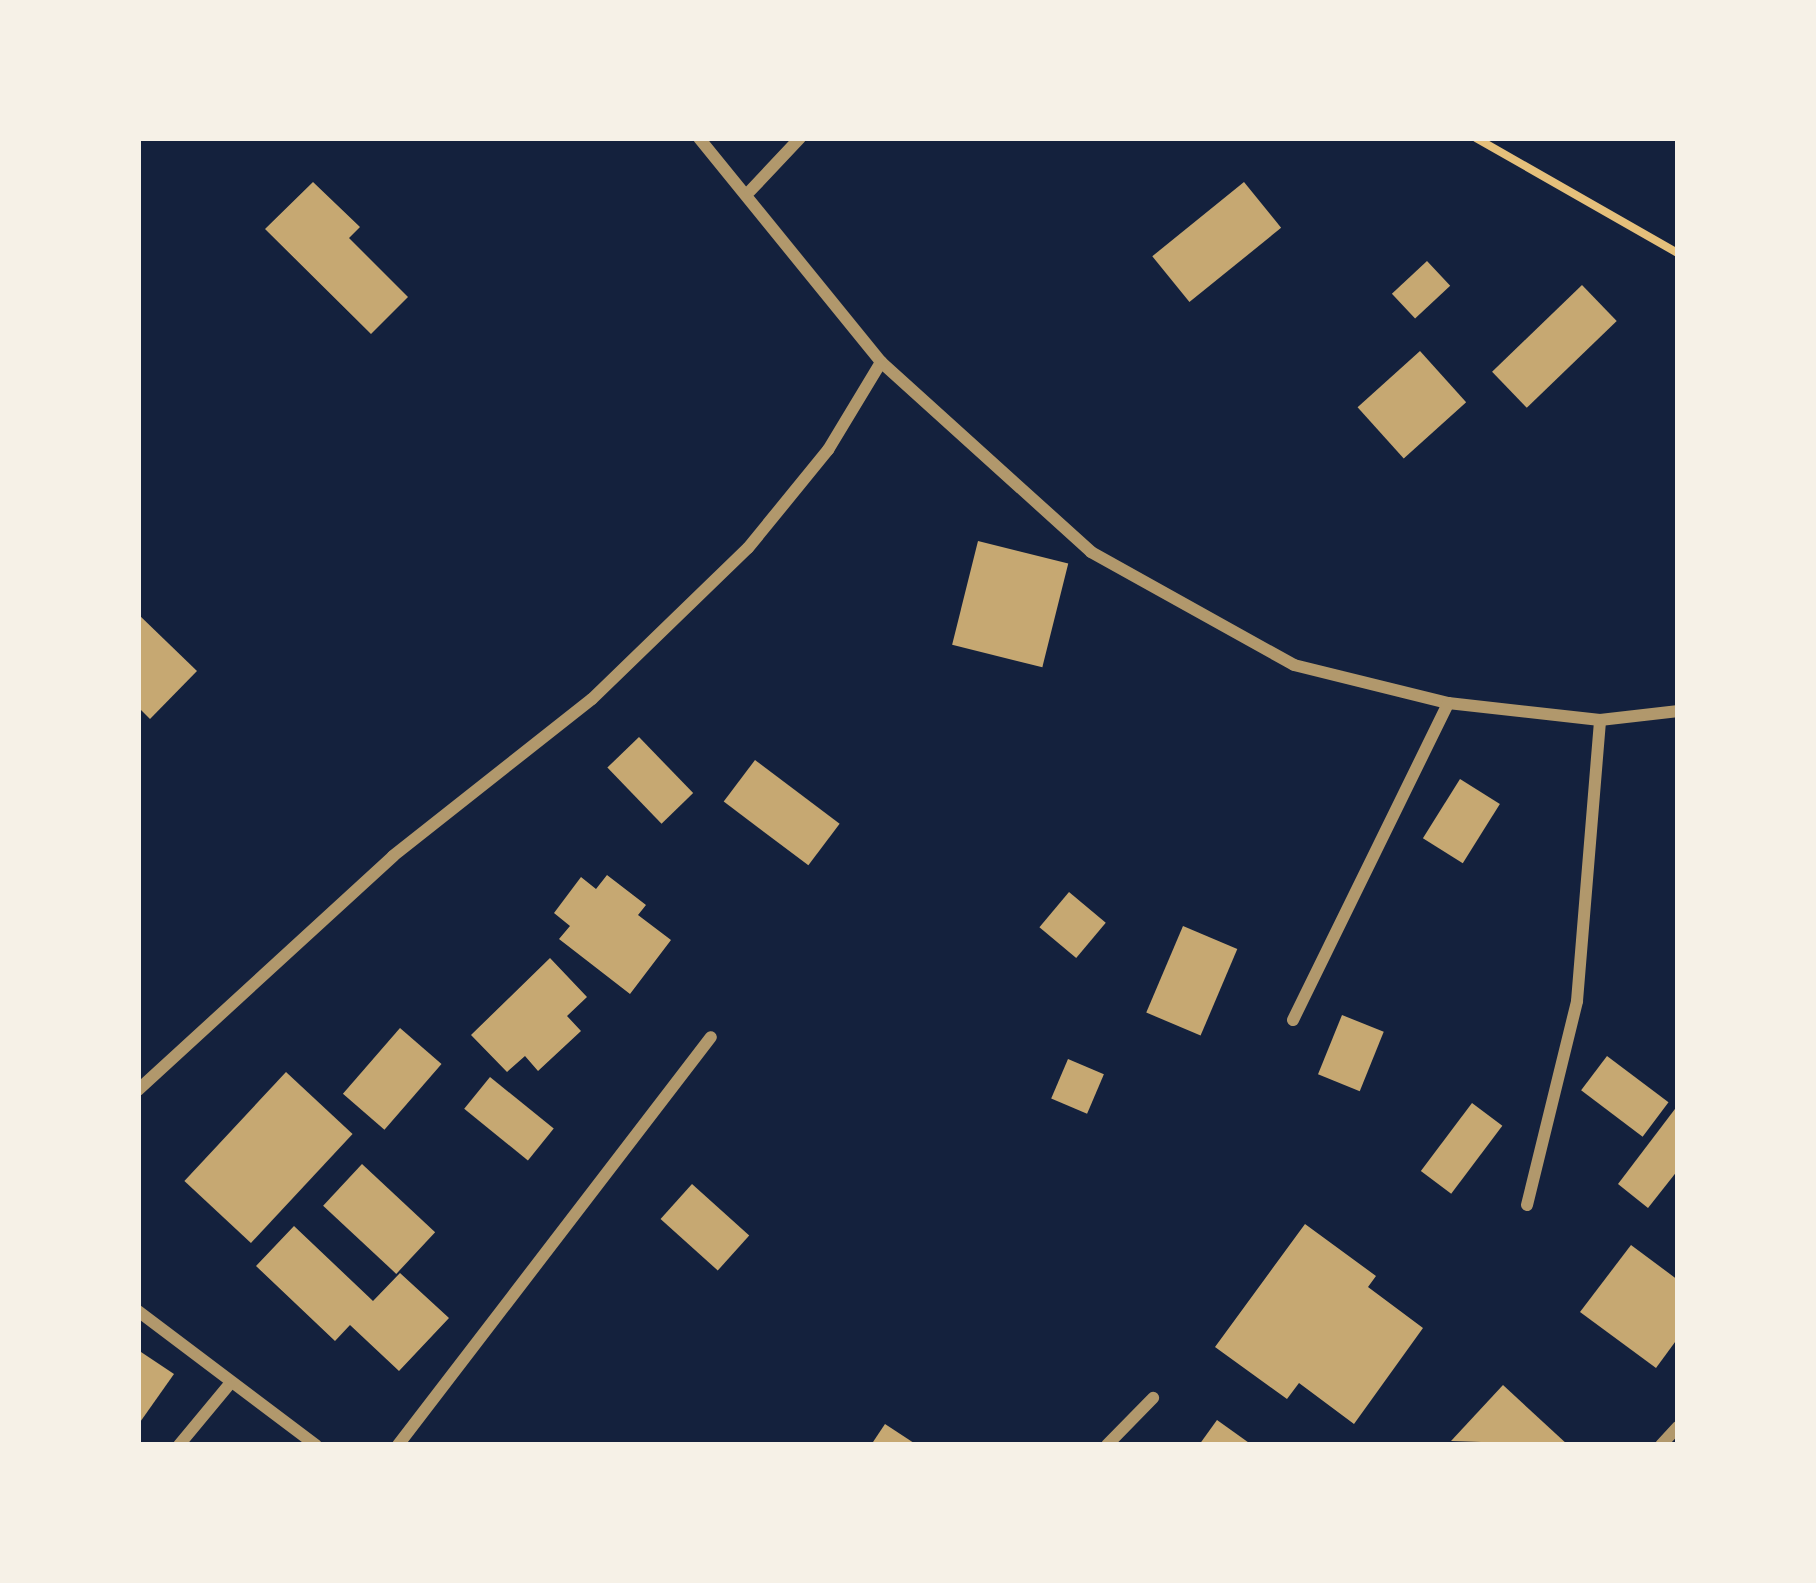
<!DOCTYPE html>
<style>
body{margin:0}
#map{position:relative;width:1816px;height:1583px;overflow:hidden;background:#14213d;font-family:Mulish,sans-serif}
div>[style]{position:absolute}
.building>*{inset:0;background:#c6a872;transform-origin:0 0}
.path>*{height:8px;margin:-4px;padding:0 4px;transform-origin:4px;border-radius:4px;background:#e5c07b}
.minor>*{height:12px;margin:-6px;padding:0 6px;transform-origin:6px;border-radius:6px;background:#b1986c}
span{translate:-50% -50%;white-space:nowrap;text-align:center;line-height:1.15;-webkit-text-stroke:9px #f6f1e7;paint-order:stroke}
.frame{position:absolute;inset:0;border:141px solid #f6f1e7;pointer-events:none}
</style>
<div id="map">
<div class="building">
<div style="clip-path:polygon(313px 182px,360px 227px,349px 238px,408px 297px,371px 334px,265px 229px)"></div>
<div style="left:1244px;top:182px;width:59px;height:118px;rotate:51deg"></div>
<div style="left:1427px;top:261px;width:34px;height:48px;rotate:47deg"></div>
<div style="left:1582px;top:285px;width:50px;height:125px;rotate:46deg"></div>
<div style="left:1420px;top:351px;width:69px;height:84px;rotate:48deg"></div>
<div style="left:978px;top:541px;width:93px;height:107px;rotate:14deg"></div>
<div style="clip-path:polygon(138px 614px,197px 671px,150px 719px,138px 707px)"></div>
<div style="left:639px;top:737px;width:78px;height:44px;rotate:46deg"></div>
<div style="left:755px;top:760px;width:106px;height:52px;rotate:37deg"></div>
<div style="left:1460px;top:779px;width:47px;height:70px;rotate:32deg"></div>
<div style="clip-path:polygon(607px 875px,646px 905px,638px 915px,671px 940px,630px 994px,559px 939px,570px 926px,554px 913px,581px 877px,596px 889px)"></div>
<div style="left:1069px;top:892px;width:48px;height:46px;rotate:40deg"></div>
<div style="left:1183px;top:926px;width:59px;height:94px;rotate:23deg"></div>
<div style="clip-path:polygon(550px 958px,587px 997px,567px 1016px,581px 1031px,538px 1071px,525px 1056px,507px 1072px,471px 1035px)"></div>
<div style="left:1342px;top:1015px;width:45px;height:64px;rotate:22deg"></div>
<div style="left:400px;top:1028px;width:55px;height:87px;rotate:41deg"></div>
<div style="left:1607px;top:1056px;width:77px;height:43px;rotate:37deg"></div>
<div style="left:1068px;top:1059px;width:39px;height:43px;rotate:23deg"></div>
<div style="left:286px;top:1072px;width:91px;height:149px;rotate:43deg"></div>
<div style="left:490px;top:1077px;width:82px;height:41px;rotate:39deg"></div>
<div style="left:1472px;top:1103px;width:38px;height:85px;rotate:37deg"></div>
<div style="clip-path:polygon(1678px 1105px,1678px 1170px,1648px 1208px,1618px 1184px)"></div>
<div style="left:362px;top:1164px;width:100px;height:57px;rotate:43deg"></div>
<div style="left:692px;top:1184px;width:77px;height:47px;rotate:42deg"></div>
<div style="clip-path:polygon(1305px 1224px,1376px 1276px,1368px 1287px,1423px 1328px,1354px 1424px,1299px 1383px,1287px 1399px,1215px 1347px)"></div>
<div style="clip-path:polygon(294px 1226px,373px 1301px,400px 1273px,449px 1318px,399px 1371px,350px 1325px,335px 1341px,256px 1266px)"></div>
<div style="clip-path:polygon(1631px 1245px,1678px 1280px,1678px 1338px,1656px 1368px,1580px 1312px)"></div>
<div style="clip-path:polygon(138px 1350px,174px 1374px,138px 1425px)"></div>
<div style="clip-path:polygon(1503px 1385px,1568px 1445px,1451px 1441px)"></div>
<div style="clip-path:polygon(1217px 1420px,1252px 1445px,1199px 1445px)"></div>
<div style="clip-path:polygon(885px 1424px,917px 1445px,871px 1445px)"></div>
</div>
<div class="path">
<div style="left:1476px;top:138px;width:232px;rotate:29.7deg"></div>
</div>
<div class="minor">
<div style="left:699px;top:138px;width:289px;rotate:50.9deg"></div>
<div style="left:881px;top:362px;width:283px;rotate:42.1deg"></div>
<div style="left:1091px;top:552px;width:232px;rotate:29.1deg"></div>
<div style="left:1294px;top:665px;width:159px;rotate:13.9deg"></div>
<div style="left:1448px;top:703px;width:153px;rotate:6.4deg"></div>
<div style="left:1600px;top:720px;width:79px;rotate:-6.6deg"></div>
<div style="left:750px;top:191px;width:73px;rotate:-46.7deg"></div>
<div style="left:1293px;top:1020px;width:353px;rotate:-63.9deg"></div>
<div style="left:138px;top:1090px;width:346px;rotate:-42.5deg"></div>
<div style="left:393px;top:856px;width:253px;rotate:-38.3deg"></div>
<div style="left:592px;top:699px;width:217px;rotate:-44.1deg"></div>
<div style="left:748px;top:548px;width:127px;rotate:-50.8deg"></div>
<div style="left:828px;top:450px;width:103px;rotate:-58.9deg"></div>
<div style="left:1527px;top:1205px;width:210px;rotate:-76.2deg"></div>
<div style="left:1577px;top:1001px;width:282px;rotate:-85.3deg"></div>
<div style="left:138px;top:1311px;width:223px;rotate:37deg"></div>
<div style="left:179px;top:1445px;width:77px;rotate:-50.3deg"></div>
<div style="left:398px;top:1445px;width:514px;rotate:-52.51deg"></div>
<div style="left:1107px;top:1445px;width:66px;rotate:-45.6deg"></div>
<div style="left:1661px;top:1445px;width:25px;rotate:-47deg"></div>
</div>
<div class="frame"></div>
</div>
